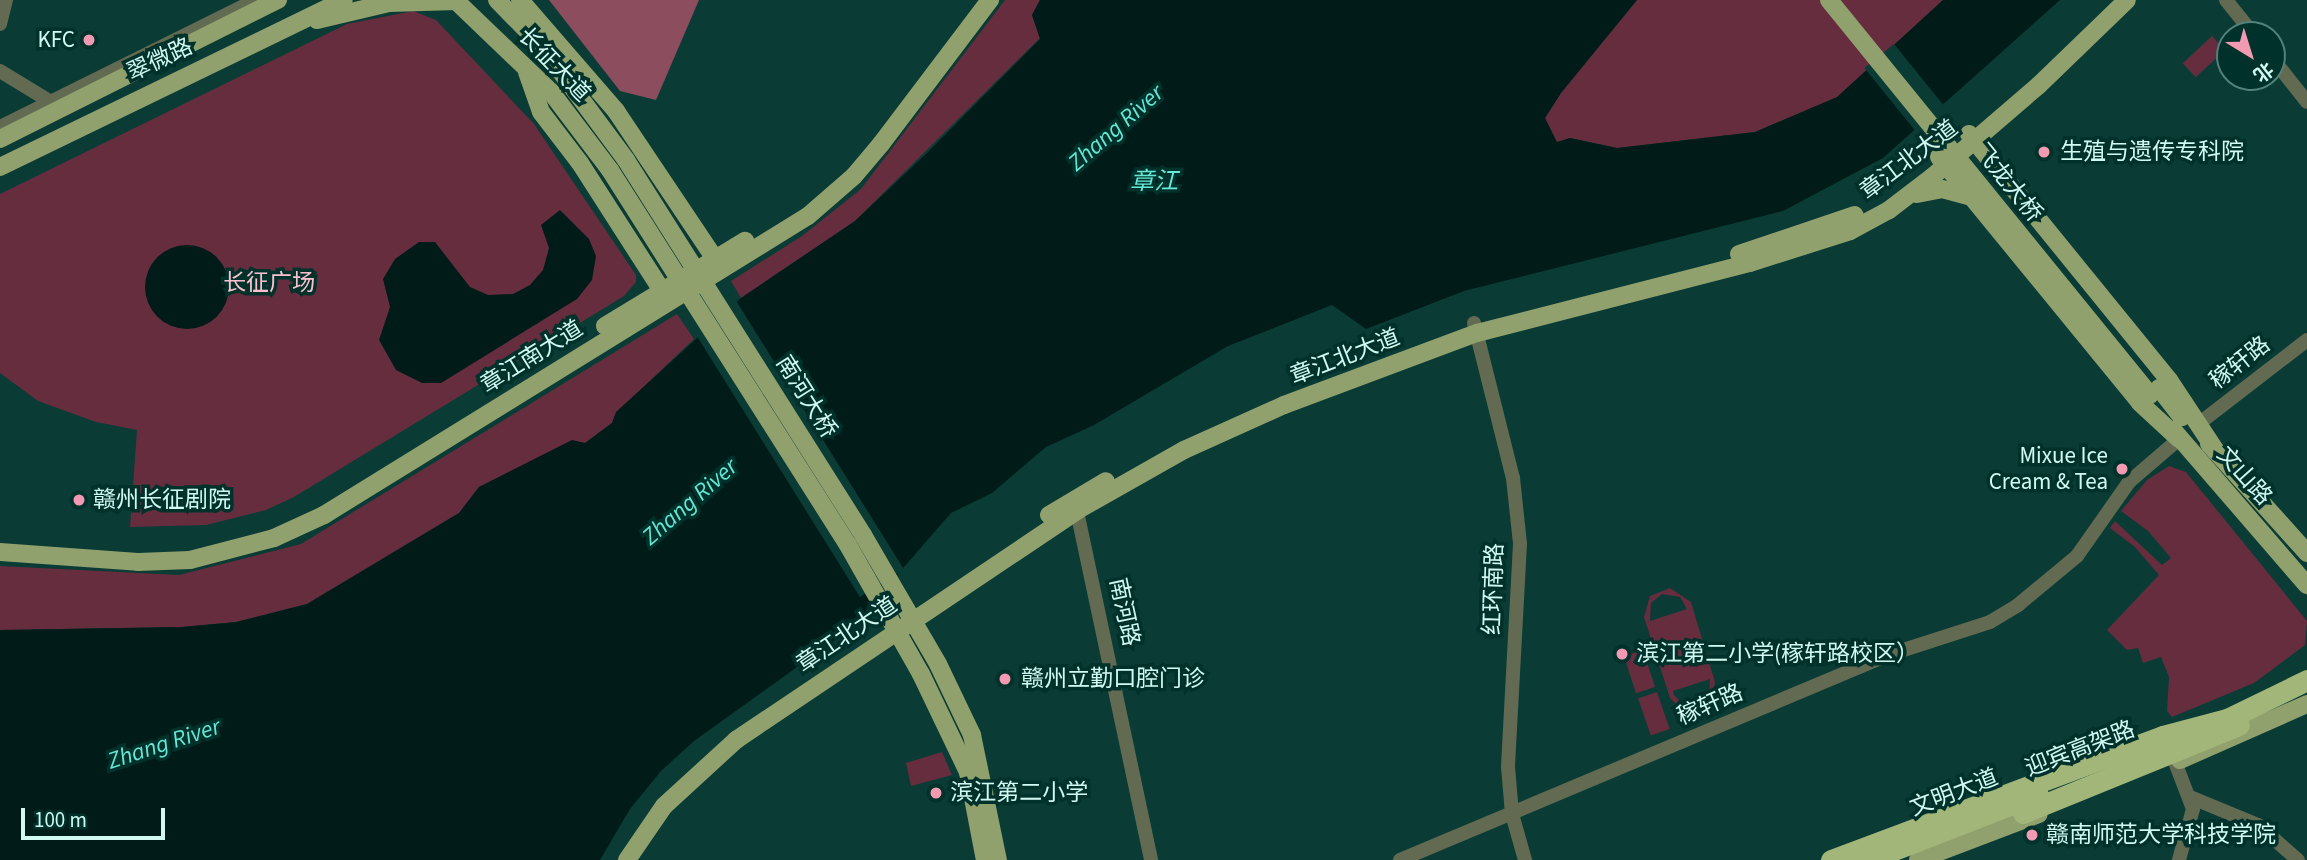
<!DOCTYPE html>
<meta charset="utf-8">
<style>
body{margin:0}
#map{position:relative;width:2307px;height:860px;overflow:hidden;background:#0a3b35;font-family:"Source Sans 3","Noto Sans SC",sans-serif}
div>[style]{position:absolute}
.green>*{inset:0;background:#662d3e;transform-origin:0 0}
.forest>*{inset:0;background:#8c4d5e}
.water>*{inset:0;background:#011c18}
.round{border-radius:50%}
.pier>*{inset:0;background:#0a3b35;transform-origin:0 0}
.minor>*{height:14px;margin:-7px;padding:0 7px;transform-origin:7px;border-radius:7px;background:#626a52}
.major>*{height:18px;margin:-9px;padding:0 9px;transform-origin:9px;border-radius:9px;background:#91a16e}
.highway>*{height:21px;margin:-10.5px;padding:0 10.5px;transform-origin:10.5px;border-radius:10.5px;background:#a3b679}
.major-bridge>*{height:18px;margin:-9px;padding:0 9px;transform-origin:9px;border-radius:9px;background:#91a16e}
.highway-bridge>*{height:21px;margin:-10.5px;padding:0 10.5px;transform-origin:10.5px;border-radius:10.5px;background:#a3b679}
.dots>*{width:19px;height:19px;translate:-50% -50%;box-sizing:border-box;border:4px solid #00312b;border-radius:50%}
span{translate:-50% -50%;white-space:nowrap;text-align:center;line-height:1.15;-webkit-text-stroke:7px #00312b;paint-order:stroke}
.poi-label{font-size:23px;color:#d1f9f2}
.right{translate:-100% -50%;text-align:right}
.left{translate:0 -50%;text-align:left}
.street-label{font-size:23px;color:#d1f9f2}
.park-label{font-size:23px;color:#fcc0ce}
.water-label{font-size:24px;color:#65e8d5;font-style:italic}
.north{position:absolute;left:2216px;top:21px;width:70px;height:70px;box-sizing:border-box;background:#00312b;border:2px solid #54817b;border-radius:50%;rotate:142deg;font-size:19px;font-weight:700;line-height:28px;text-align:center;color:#d1f9f2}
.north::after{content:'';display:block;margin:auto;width:24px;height:32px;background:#f19ab1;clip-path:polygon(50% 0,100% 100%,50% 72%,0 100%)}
.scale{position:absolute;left:21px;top:808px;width:144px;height:32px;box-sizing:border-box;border:4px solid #d1f9f2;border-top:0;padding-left:9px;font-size:21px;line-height:24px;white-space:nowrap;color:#d1f9f2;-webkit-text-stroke:5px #00312b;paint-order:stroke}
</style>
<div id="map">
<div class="green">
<div style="clip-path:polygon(1005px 0,1040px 0,1032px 15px,1040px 38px,855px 221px,741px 298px,731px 281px,802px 236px,861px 189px)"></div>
<div style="clip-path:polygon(1637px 0,1943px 0,1838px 97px,1755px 132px,1617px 148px,1570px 138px,1556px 143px,1545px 118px,1561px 93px)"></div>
<div style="clip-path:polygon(413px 11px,436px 20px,534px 124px,636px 275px,636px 282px,624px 296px,294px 497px,266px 510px,206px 525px,130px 527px,137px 430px,96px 422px,38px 401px,0 373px,0 194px,347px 24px)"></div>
<div style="left:2212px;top:36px;width:19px;height:40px;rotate:47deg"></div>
<div style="clip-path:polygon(677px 314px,694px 339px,617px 412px,612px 423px,585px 443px,572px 441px,479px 487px,459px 513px,307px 604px,236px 622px,182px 627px,0 630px,0 566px,179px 575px,301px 544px)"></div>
<div style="clip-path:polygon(2169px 466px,2186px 472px,2307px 621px,2305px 645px,2254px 683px,2172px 717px,2167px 711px,2169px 677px,2161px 657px,2143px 663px,2138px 648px,2127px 650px,2107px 630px,2159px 575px,2135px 547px,2110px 528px,2115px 521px,2162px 565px,2171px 558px,2148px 531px,2121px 511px,2147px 480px)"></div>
<div style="clip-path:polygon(evenodd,1670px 588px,1691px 602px,1715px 682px,1710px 702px,1698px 710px,1681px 709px,1670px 698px,1644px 617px,1650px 596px,1670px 588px,1662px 594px,1680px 597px,1687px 609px,1650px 621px,1651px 603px,1662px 594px,1670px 588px,1710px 679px,1709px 697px,1698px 705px,1684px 705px,1674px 695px,1673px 691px,1710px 679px)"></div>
<div style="left:1643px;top:650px;width:39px;height:20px;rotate:72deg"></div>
<div style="left:1657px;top:692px;width:39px;height:20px;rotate:71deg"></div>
<div style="clip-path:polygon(942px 752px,952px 775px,911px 786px,906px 763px)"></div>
</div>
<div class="forest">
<div style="clip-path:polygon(549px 0,699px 0,656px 100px,620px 91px)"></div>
</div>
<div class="water">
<div style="clip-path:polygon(1040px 0,1637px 0,1561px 93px,1545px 118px,1557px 142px,1570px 138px,1617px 148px,1755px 132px,1837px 97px,1943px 0,2060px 0,1883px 158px,1783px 211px,1464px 291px,1366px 329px,1332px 305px,1228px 346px,1094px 425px,1046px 447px,992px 493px,951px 513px,850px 629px,694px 741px,661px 771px,630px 809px,600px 860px,0 860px,0 630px,182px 627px,236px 622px,307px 604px,459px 513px,479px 487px,572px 440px,585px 443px,612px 423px,616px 412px,741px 298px,855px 221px,927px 153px,1040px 39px,1032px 15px)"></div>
<div style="clip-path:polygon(560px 210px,589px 239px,596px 256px,592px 280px,577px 299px,441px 383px,422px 383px,396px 370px,379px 340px,390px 307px,383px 279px,395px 259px,419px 242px,435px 242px,470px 287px,488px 295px,513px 294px,530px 285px,543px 270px,549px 248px,541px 225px)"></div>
<div class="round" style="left:145px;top:245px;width:84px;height:84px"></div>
</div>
<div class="pier">
<div style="left:1894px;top:44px;width:82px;height:38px;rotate:51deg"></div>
<div style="left:735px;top:299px;width:319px;height:52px;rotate:58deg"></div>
</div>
<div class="minor">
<div style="left:2226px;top:0;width:45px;rotate:51.3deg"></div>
<div style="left:0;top:24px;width:25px;rotate:-76deg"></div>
<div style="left:2272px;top:58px;width:56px;rotate:51.5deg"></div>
<div style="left:0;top:71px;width:63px;rotate:31.4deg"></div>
<div style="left:0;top:127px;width:286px;rotate:-26.4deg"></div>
<div style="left:1474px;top:323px;width:160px;rotate:75.9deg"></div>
<div style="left:1513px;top:478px;width:66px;rotate:83.9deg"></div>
<div style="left:1520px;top:544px;width:223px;rotate:93.1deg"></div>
<div style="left:1508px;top:767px;width:47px;rotate:85.1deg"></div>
<div style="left:1512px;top:814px;width:48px;rotate:74.2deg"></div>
<div style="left:2201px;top:422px;width:134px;rotate:-37.7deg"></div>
<div style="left:1075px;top:502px;width:366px;rotate:78deg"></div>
<div style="left:2175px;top:762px;width:50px;rotate:69deg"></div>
<div style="left:2193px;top:809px;width:53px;rotate:105.4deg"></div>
<div style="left:2190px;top:797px;width:74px;rotate:22.4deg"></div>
<div style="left:2258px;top:825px;width:53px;rotate:41.2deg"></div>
<div style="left:1400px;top:860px;width:529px;rotate:-22.79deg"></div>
<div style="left:1888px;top:655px;width:107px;rotate:-17.9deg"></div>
<div style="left:1990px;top:622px;width:33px;rotate:-31deg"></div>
<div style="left:2018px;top:605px;width:77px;rotate:-39.7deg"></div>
<div style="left:2077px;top:556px;width:90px;rotate:-54.9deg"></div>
<div style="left:2129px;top:482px;width:66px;rotate:-40.7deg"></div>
</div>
<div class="major">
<div style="left:455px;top:0;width:133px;rotate:43.8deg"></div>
<div style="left:551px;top:92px;width:98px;rotate:52.9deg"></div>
<div style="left:497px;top:0;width:63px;rotate:45.6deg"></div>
<div style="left:541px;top:45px;width:143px;rotate:53.5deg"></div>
<div style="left:520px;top:0;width:147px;rotate:49.1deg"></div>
<div style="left:616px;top:111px;width:189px;rotate:56.2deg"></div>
<div style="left:317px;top:20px;width:74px;rotate:-13.3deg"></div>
<div style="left:389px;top:3px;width:68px;rotate:-1.7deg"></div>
<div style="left:527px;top:72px;width:42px;rotate:70.7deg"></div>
<div style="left:541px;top:112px;width:64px;rotate:52.6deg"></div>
<div style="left:580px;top:163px;width:163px;rotate:57.3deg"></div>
<div style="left:1969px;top:134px;width:317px;rotate:50.9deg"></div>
<div style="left:2169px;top:380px;width:85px;rotate:56.5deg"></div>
<div style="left:0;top:139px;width:311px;rotate:-26.6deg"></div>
<div style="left:1939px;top:157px;width:318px;rotate:50.7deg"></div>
<div style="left:2140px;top:403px;width:53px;rotate:42.7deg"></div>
<div style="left:0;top:167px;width:382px;rotate:-25.9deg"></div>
<div style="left:1917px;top:194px;width:25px;rotate:-11deg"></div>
<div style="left:1942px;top:189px;width:30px;rotate:15deg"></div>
<div style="left:1739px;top:254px;width:122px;rotate:-18.6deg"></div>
<div style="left:605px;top:326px;width:164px;rotate:-31.3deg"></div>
<div style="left:2159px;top:388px;width:37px;rotate:52deg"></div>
<div style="left:2173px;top:430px;width:205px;rotate:49.2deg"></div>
<div style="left:2209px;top:444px;width:147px;rotate:48deg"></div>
<div style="left:1049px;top:515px;width:66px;rotate:-30.8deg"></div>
<div style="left:0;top:552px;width:138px;rotate:4.1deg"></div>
<div style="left:138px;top:562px;width:52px;rotate:-2.2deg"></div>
<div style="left:190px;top:560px;width:87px;rotate:-14.7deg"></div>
<div style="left:274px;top:538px;width:55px;rotate:-24.7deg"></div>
<div style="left:324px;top:515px;width:569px;rotate:-31.71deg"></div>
<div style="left:808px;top:216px;width:61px;rotate:-41deg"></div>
<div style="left:854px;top:176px;width:42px;rotate:-49.8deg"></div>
<div style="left:881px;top:144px;width:181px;rotate:-52.9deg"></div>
<div style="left:938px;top:664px;width:79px;rotate:64.4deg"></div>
<div style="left:972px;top:735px;width:128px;rotate:78.3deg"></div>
<div style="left:921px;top:674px;width:109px;rotate:64.4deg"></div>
<div style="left:968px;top:772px;width:90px;rotate:79.1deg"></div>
<div style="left:2180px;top:760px;width:139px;rotate:-23.8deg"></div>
<div style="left:627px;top:860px;width:65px;rotate:-55.6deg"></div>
<div style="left:664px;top:806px;width:98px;rotate:-42.5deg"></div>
<div style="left:736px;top:740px;width:412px;rotate:-33.9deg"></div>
<div style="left:1078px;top:510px;width:122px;rotate:-29.5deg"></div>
<div style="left:1184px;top:450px;width:110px;rotate:-24.2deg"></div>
<div style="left:1284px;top:405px;width:206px;rotate:-20.5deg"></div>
<div style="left:1477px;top:333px;width:282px;rotate:-14.4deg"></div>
<div style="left:1750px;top:263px;width:105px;rotate:-17.7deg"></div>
<div style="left:1850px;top:231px;width:44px;rotate:-28.3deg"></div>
<div style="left:1889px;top:210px;width:54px;rotate:-37.5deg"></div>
<div style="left:1932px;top:177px;width:141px;rotate:-40.7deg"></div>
<div style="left:2039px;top:85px;width:122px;rotate:-44deg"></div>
<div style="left:1918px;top:860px;width:129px;rotate:-20.8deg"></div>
</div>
<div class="highway">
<div style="left:2221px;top:722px;width:96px;rotate:-26deg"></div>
<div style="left:2023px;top:813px;width:233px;rotate:-22.2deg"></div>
<div style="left:1868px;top:860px;width:182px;rotate:-21.2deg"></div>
</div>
<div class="major-bridge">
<div style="left:1829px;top:0;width:509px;rotate:50.9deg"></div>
<div style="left:626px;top:160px;width:444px;rotate:57.7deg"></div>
<div style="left:863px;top:535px;width:149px;rotate:59.8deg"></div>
<div style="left:610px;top:170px;width:444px;rotate:57.6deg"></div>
<div style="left:848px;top:545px;width:148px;rotate:60.5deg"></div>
</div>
<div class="highway-bridge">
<div style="left:1831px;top:860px;width:354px;rotate:-20.5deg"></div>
<div style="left:2163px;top:736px;width:78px;rotate:-14.9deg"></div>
</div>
<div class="dots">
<div style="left:89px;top:40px;background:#f19ab1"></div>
<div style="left:2044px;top:152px;background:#f19ab1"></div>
<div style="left:2122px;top:469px;background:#f19ab1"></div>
<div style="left:79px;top:500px;background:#f19ab1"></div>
<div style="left:1622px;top:654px;background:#f19ab1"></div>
<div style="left:1005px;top:679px;background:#f19ab1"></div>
<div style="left:936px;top:793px;background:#f19ab1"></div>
<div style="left:2032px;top:835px;background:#f19ab1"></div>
</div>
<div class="poi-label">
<span class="right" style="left:75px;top:40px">KFC</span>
<span class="left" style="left:2060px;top:152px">生殖与遗传专科院</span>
<span class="right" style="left:2108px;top:469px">Mixue Ice<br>Cream &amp; Tea</span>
<span class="left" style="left:93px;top:500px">赣州长征剧院</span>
<span class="left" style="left:1636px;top:654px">滨江第二小学(稼轩路校区）</span>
<span class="left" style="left:1021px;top:679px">赣州立勤口腔门诊</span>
<span class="left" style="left:950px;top:793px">滨江第二小学</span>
<span class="left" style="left:2046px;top:835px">赣南师范大学科技学院</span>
</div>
<div class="street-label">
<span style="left:160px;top:60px;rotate:-25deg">翠微路</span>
<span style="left:554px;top:65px;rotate:46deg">长征大道</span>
<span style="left:1909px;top:160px;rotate:-37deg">章江北大道</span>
<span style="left:2008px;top:183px;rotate:51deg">飞龙大桥</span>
<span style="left:532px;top:357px;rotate:-32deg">章江南大道</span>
<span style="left:1345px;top:357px;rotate:-21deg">章江北大道</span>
<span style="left:2240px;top:363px;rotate:-38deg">稼轩路</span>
<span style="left:806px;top:397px;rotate:58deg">南河大桥</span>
<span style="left:2244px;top:476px;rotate:48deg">文山路</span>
<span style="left:1494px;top:589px;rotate:-88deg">红环南路</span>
<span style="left:1124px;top:612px;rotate:78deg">南河路</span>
<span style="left:847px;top:635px;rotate:-34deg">章江北大道</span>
<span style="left:1710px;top:705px;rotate:-23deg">稼轩路</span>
<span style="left:2080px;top:749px;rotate:-21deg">迎宾高架路</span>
<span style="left:1954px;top:793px;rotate:-21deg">文明大道</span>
</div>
<div class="park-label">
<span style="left:269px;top:283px">长征广场</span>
</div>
<div class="water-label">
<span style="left:1116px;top:128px;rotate:-41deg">Zhang River</span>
<span style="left:1154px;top:182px">章江</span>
<span style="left:690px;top:502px;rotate:-41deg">Zhang River</span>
<span style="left:164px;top:744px;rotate:-18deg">Zhang River</span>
</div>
<div class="north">北</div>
<div class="scale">100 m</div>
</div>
